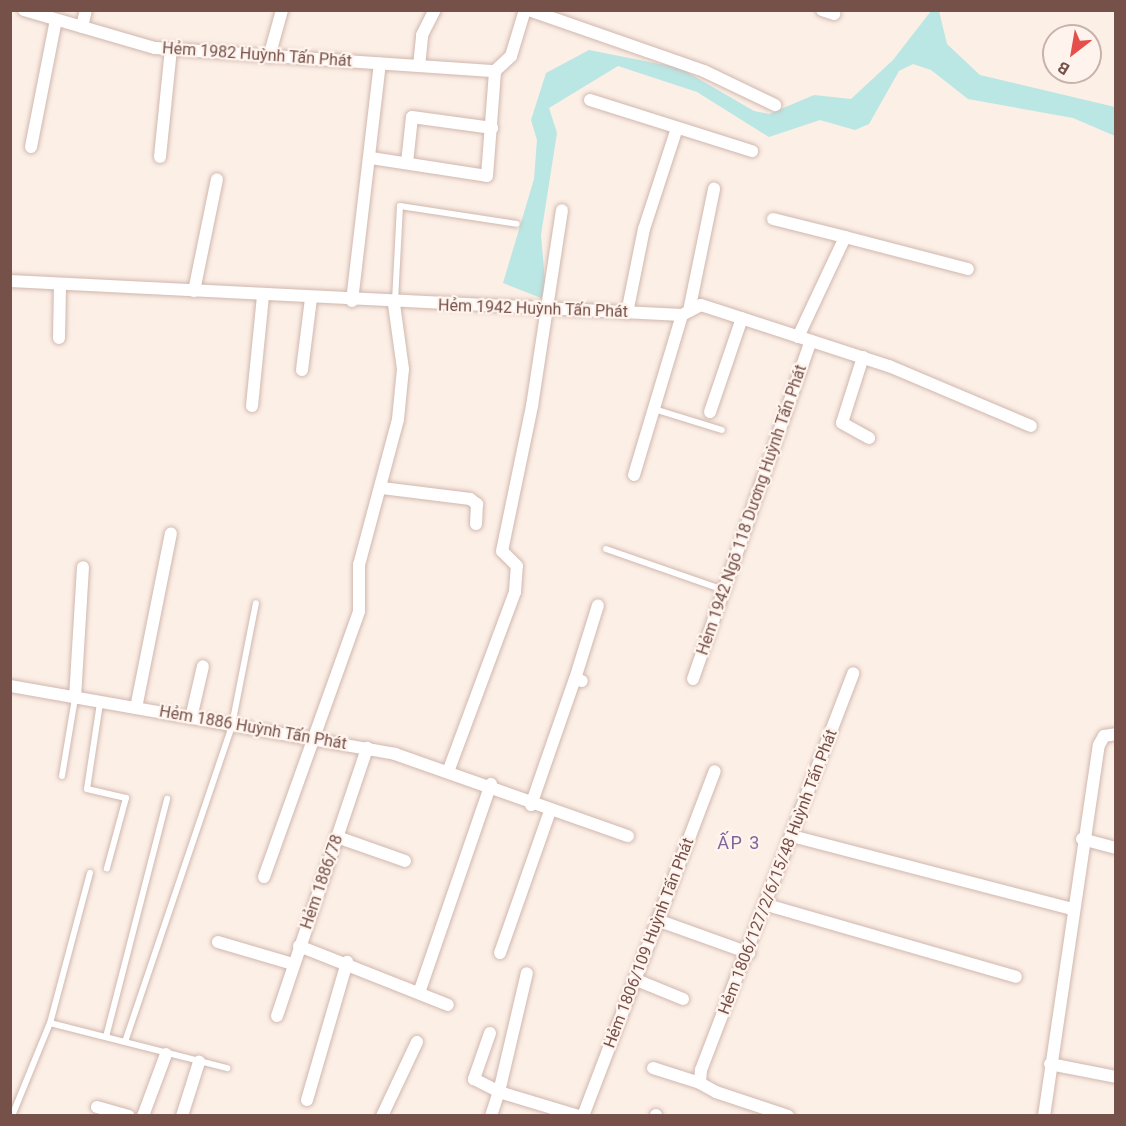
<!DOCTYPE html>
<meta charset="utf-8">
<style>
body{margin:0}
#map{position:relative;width:1126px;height:1126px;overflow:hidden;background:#fcefe6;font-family:Roboto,sans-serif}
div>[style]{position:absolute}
.water>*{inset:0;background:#bae6e4}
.roads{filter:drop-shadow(0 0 2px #d0b7ae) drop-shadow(0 0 2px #d0b7ae)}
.service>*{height:6px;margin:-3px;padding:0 3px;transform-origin:3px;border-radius:3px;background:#fff}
.minor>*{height:12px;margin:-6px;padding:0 6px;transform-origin:6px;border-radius:6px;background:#fff}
span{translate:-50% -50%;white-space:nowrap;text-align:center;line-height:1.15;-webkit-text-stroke:4.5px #fff4ed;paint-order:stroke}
.street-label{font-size:16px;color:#76514a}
.neighbourhood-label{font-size:18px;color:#7e6699;letter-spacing:1.5px}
.frame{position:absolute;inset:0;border:12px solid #76514a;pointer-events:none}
.north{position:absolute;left:1042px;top:24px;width:60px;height:60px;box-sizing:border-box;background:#fff4ed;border:2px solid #c8b3ac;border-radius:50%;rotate:211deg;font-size:16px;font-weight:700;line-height:24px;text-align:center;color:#76514a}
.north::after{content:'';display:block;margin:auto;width:21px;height:27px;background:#e64e4b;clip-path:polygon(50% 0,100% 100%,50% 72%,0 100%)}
</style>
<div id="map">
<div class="water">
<div style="clip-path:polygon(931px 11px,939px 11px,947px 44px,980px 75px,1115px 107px,1115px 136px,1073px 118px,968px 99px,931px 70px,913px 64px,899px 71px,869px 124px,855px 130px,820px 120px,769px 137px,697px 92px,618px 66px,549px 108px,557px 133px,541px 235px,546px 293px,541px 298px,503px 283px,534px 179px,537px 140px,531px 120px,546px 73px,589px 50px,680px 68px,754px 111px,769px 114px,814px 95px,851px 99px,893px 60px)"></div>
</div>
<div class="roads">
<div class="service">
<div style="left:395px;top:301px;width:95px;rotate:-87deg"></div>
<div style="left:400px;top:206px;width:118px;rotate:8.7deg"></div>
<div style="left:654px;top:409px;width:71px;rotate:17.2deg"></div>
<div style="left:606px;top:549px;width:125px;rotate:19.2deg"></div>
<div style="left:100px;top:703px;width:87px;rotate:98.6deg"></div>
<div style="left:87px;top:789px;width:40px;rotate:13deg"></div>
<div style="left:126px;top:798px;width:73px;rotate:105.2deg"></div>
<div style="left:62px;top:776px;width:79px;rotate:-80.5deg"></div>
<div style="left:90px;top:873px;width:155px;rotate:104.9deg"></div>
<div style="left:50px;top:1023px;width:183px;rotate:14.3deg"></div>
<div style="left:106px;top:1037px;width:246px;rotate:-75.6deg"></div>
<div style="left:125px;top:1042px;width:335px;rotate:-71.3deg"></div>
<div style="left:232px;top:725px;width:124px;rotate:-78.9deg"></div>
<div style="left:12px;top:1116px;width:100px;rotate:-67.8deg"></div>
</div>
<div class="minor">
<div style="left:24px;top:10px;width:136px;rotate:16.2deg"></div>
<div style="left:155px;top:48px;width:341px;rotate:3.9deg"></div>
<div style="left:495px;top:71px;width:22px;rotate:-43deg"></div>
<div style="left:511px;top:56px;width:48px;rotate:-73.1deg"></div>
<div style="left:529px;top:10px;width:185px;rotate:19.2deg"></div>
<div style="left:704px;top:71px;width:79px;rotate:25.6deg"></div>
<div style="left:822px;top:10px;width:13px;rotate:18deg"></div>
<div style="left:82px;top:27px;width:17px;rotate:-77deg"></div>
<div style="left:269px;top:57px;width:49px;rotate:-74.5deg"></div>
<div style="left:419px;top:66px;width:31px;rotate:-84deg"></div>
<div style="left:422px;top:35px;width:28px;rotate:-63deg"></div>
<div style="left:590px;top:100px;width:170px;rotate:17.5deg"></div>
<div style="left:31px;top:147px;width:129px;rotate:-78.9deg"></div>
<div style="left:160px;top:157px;width:109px;rotate:-84.2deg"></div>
<div style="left:371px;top:158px;width:117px;rotate:8.8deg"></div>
<div style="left:487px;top:176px;width:105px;rotate:-85.6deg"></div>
<div style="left:407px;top:163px;width:46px;rotate:-83.8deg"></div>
<div style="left:412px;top:117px;width:81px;rotate:7.8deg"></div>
<div style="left:773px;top:219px;width:74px;rotate:14deg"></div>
<div style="left:10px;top:281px;width:673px;rotate:2.9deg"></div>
<div style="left:682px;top:315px;width:21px;rotate:-28deg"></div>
<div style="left:701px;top:305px;width:198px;rotate:18deg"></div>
<div style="left:889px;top:366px;width:154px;rotate:22.9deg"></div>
<div style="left:194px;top:291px;width:114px;rotate:-78.4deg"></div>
<div style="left:352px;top:301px;width:239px;rotate:-83.3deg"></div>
<div style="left:689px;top:311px;width:125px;rotate:-78.4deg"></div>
<div style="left:627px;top:313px;width:86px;rotate:-78.6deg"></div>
<div style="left:644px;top:229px;width:106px;rotate:-71.9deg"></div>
<div style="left:798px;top:337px;width:110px;rotate:-64.8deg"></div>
<div style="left:845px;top:237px;width:127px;rotate:14.6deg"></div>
<div style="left:59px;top:338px;width:54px;rotate:-88.9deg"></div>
<div style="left:863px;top:357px;width:69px;rotate:107.7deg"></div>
<div style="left:842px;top:423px;width:31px;rotate:29deg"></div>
<div style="left:302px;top:370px;width:72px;rotate:-82.8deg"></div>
<div style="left:252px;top:406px;width:111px;rotate:-84.3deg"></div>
<div style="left:710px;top:412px;width:99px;rotate:-71.2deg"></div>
<div style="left:634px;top:475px;width:167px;rotate:-73.3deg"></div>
<div style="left:382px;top:488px;width:89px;rotate:7.1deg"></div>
<div style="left:470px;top:499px;width:9px;rotate:36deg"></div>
<div style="left:477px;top:504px;width:20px;rotate:93deg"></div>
<div style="left:575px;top:679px;width:77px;rotate:-72.7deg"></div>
<div style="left:693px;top:679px;width:358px;rotate:-70.8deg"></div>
<div style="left:10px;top:686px;width:391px;rotate:10deg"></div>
<div style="left:395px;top:754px;width:247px;rotate:19.4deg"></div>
<div style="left:75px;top:698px;width:131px;rotate:-86.5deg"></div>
<div style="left:136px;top:708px;width:178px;rotate:-78.7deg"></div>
<div style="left:191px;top:718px;width:53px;rotate:-77deg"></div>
<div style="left:448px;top:772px;width:192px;rotate:-69.6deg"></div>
<div style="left:515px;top:592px;width:26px;rotate:-86deg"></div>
<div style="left:517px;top:566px;width:21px;rotate:-135deg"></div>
<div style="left:502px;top:551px;width:148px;rotate:-78.3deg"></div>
<div style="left:532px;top:406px;width:198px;rotate:-81.3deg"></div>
<div style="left:531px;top:805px;width:133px;rotate:-70.8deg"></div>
<div style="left:575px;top:679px;width:7px;rotate:16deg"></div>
<div style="left:792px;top:836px;width:289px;rotate:14.6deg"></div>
<div style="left:337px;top:837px;width:72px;rotate:19.4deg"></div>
<div style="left:1082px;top:839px;width:35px;rotate:15deg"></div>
<div style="left:264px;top:877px;width:282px;rotate:-70.3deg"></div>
<div style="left:359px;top:611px;width:46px;rotate:-90deg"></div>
<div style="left:359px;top:565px;width:151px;rotate:-75deg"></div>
<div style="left:398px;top:419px;width:50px;rotate:-84.3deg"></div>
<div style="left:403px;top:369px;width:66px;rotate:-97.9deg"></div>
<div style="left:767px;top:905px;width:259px;rotate:16.1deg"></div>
<div style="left:657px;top:920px;width:98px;rotate:19.7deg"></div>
<div style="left:218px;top:942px;width:78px;rotate:16.3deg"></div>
<div style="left:299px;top:946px;width:160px;rotate:21.6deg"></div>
<div style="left:500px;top:953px;width:151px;rotate:-70.6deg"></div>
<div style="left:634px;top:979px;width:53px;rotate:22.2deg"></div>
<div style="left:420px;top:990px;width:218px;rotate:-71deg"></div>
<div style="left:277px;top:1016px;width:283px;rotate:-71.4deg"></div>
<div style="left:490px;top:1033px;width:49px;rotate:109.2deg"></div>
<div style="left:474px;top:1079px;width:28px;rotate:27deg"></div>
<div style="left:499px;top:1092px;width:122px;rotate:-76.8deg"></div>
<div style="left:1050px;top:1064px;width:67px;rotate:11.1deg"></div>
<div style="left:653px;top:1068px;width:49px;rotate:17.7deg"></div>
<div style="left:307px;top:1100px;width:144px;rotate:-73.8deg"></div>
<div style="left:97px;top:1107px;width:33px;rotate:16deg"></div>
<div style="left:143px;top:1116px;width:66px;rotate:-69.6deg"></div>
<div style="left:182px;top:1116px;width:57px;rotate:-72.5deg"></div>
<div style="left:382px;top:1116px;width:82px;rotate:-64.7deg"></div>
<div style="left:491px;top:1116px;width:25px;rotate:-72deg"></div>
<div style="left:499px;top:1092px;width:84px;rotate:16.7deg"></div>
<div style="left:583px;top:1116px;width:369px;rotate:-69.1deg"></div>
<div style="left:656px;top:1116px;width:1px;rotate:-90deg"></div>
<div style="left:788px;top:1116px;width:76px;rotate:-161.6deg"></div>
<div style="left:716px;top:1092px;width:18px;rotate:-151deg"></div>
<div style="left:700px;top:1083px;width:13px;rotate:-86deg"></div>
<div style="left:701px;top:1070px;width:425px;rotate:-69deg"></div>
<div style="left:1044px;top:1116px;width:375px;rotate:-81.6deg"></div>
<div style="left:1099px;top:745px;width:10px;rotate:-61deg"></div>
<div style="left:1104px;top:736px;width:12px;rotate:-9deg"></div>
</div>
</div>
<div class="street-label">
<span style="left:257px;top:55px;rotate:4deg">Hẻm 1982 Huỳnh Tấn Phát</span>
<span style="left:533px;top:309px;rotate:2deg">Hẻm 1942 Huỳnh Tấn Phát</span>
<span style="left:752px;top:510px;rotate:-71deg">Hẻm 1942 Ngõ 118 Dương Huỳnh Tấn Phát</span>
<span style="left:253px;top:728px;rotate:10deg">Hẻm 1886 Huỳnh Tấn Phát</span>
<span style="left:778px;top:872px;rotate:-69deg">Hẻm 1806/127/2/6/15/48 Huỳnh Tấn Phát</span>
<span style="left:322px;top:882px;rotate:-71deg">Hẻm 1886/78</span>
<span style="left:649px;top:943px;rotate:-69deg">Hẻm 1806/109 Huỳnh Tấn Phát</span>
</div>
<div class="neighbourhood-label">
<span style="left:739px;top:843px">ẤP 3</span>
</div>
<div class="frame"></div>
<div class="north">B</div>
</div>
